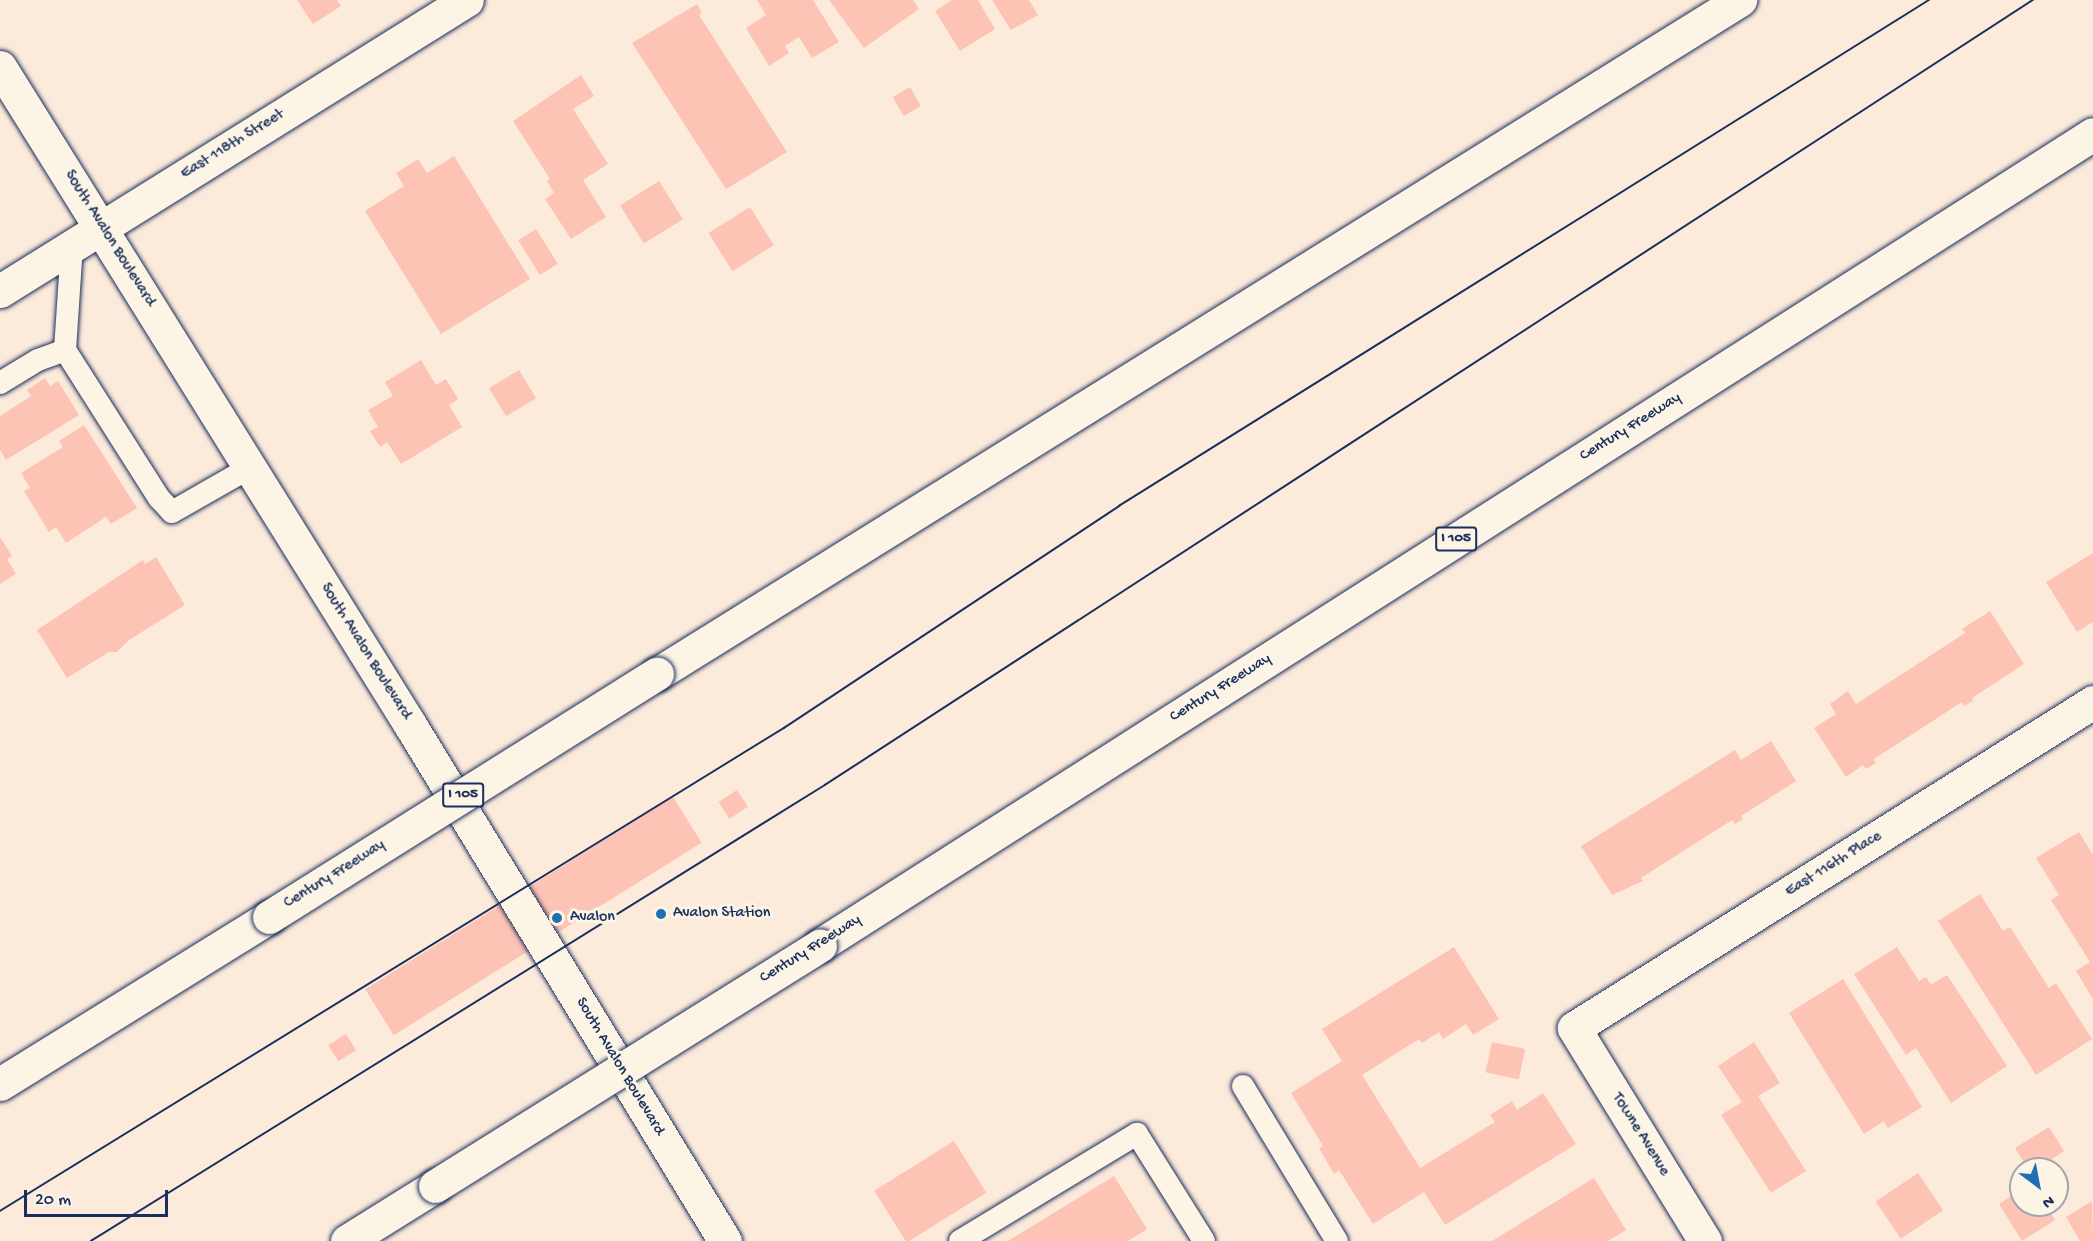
<!DOCTYPE html>
<style>
body{margin:0}
#map{position:relative;width:2093px;height:1241px;overflow:hidden;background:#fcebdb;font-family:"Gochi Hand",sans-serif}
div>[style]{position:absolute}
.building>*{inset:0;background:#fdc3b4;transform-origin:0 0}
.roads{filter:drop-shadow(0 0 2px #1b2f5e) drop-shadow(0 0 2px #1b2f5e)}
.lane>*{height:22px;margin:-11px;padding:0 11px;transform-origin:11px;border-radius:11px;background:#fcf5e5}
.street>*{height:33px;margin:-16.5px;padding:0 16.5px;transform-origin:16.5px;border-radius:16.5px;background:#fcf5e5}
.secondary>*{height:33px;margin:-16.5px;padding:0 16.5px;transform-origin:16.5px;border-radius:16.5px;background:#fcf5e5}
.highway>*{height:33px;margin:-16.5px;padding:0 16.5px;transform-origin:16.5px;border-radius:16.5px;background:#fcf5e5}
.tram>*{height:1.5px;margin:-0.75px;padding:0 0.75px;transform-origin:0.75px;border-radius:0.75px;background:#1b2f5e}
.bridges{filter:drop-shadow(0 0 2px #1b2f5e) drop-shadow(0 0 2px #1b2f5e)}
.highway-bridge>*{height:33px;margin:-16.5px;padding:0 16.5px;transform-origin:16.5px;border-radius:16.5px;background:#fcf5e5}
.dots>*{width:16px;height:16px;translate:-50% -50%;box-sizing:border-box;border:3px solid #fcf5e5;border-radius:50%}
span{translate:-50% -50%;white-space:nowrap;text-align:center;line-height:1.15;-webkit-text-stroke:6px #fcf5e5;paint-order:stroke}
.shield-label span{padding:2px 4px;background:#fcf5e5;border:2px solid;border-radius:4px;-webkit-text-stroke-width:0}
.shield-label{font-size:15px;color:#1b2f5e;font-weight:700}
.street-label{font-size:16px;color:#1b2f5e}
.poi-label{font-size:16px;color:#1b2f5e}
.left{translate:0 -50%;text-align:left}
.north{position:absolute;left:2009px;top:1157px;width:60px;height:60px;box-sizing:border-box;background:#fcf5e5;border:2px solid #a2a6af;border-radius:50%;rotate:148deg;font-size:16px;font-weight:700;line-height:24px;text-align:center;color:#1b2f5e}
.north::after{content:'';display:block;margin:auto;width:21px;height:27px;background:#1f6fb2;clip-path:polygon(50% 0,100% 100%,50% 72%,0 100%)}
.scale{position:absolute;left:24px;top:1190px;width:144px;height:27px;box-sizing:border-box;border:3px solid #1b2f5e;border-top:0;padding-left:8px;font-size:18px;line-height:21px;white-space:nowrap;color:#1b2f5e;-webkit-text-stroke:4px #fcf5e5;paint-order:stroke}
</style>
<div id="map">
<div class="building">
<div style="clip-path:polygon(297px 0,337px 0,341px 6px,313px 24px)"></div>
<div style="clip-path:polygon(757px 0,813px 0,839px 42px,812px 58px,799px 37px,785px 46px,789px 53px,769px 66px,746px 28px,766px 15px)"></div>
<div style="clip-path:polygon(829px 0,913px 0,919px 9px,864px 48px)"></div>
<div style="clip-path:polygon(952px 0,978px 0,995px 29px,960px 51px,935px 11px)"></div>
<div style="clip-path:polygon(992px 0,1029px 0,1038px 15px,1011px 30px)"></div>
<div style="clip-path:polygon(697px 4px,702px 13px,699px 15px,787px 152px,726px 189px,632px 43px)"></div>
<div style="clip-path:polygon(581px 75px,594px 96px,573px 109px,608px 164px,583px 180px,606px 217px,571px 239px,545px 199px,554px 193px,547px 181px,550px 179px,513px 121px)"></div>
<div style="left:910px;top:87px;width:22px;height:20px;rotate:60deg"></div>
<div style="clip-path:polygon(454px 156px,530px 279px,441px 334px,365px 211px,404px 186px,396px 173px,418px 159px,427px 173px)"></div>
<div style="left:659px;top:181px;width:45px;height:46px;rotate:58deg"></div>
<div style="left:750px;top:207px;width:45px;height:49px;rotate:58deg"></div>
<div style="left:536px;top:229px;width:41px;height:21px;rotate:58deg"></div>
<div style="clip-path:polygon(421px 360px,436px 385px,446px 379px,458px 399px,449px 405px,462px 427px,401px 464px,387px 442px,380px 447px,370px 431px,378px 427px,368px 410px,393px 396px,385px 382px)"></div>
<div style="left:519px;top:370px;width:33px;height:35px;rotate:59deg"></div>
<div style="clip-path:polygon(45px 378px,50px 386px,58px 381px,79px 415px,6px 460px,0 450px,0 416px,31px 396px,27px 390px)"></div>
<div style="clip-path:polygon(84px 425px,137px 508px,111px 524px,106px 517px,66px 543px,56px 527px,49px 532px,24px 491px,30px 488px,21px 473px,63px 447px,59px 441px)"></div>
<div style="clip-path:polygon(0 537px,12px 556px,7px 559px,16px 574px,0 584px)"></div>
<div style="clip-path:polygon(2093px 553px,2093px 622px,2077px 632px,2046px 582px)"></div>
<div style="clip-path:polygon(156px 557px,185px 605px,129px 640px,117px 652px,109px 652px,67px 678px,37px 630px,143px 560px,145px 564px)"></div>
<div style="clip-path:polygon(1990px 611px,2024px 664px,1972px 698px,1973px 701px,1964px 706px,1962px 702px,1874px 759px,1876px 763px,1866px 769px,1863px 765px,1846px 777px,1814px 728px,1836px 714px,1830px 704px,1848px 691px,1856px 704px,1965px 633px,1962px 629px)"></div>
<div style="clip-path:polygon(1771px 741px,1796px 781px,1741px 816px,1743px 819px,1735px 824px,1732px 820px,1641px 878px,1643px 881px,1612px 895px,1581px 846px,1735px 750px,1741px 760px)"></div>
<div style="left:737px;top:790px;width:20px;height:22px;rotate:57deg"></div>
<div style="left:673px;top:797px;width:54px;height:363px;rotate:58deg"></div>
<div style="clip-path:polygon(2079px 832px,2093px 855px,2093px 999px,2076px 971px,2090px 962px,2051px 900px,2059px 895px,2036px 858px)"></div>
<div style="clip-path:polygon(1980px 894px,2003px 931px,2010px 927px,2049px 988px,2056px 983px,2092px 1039px,2036px 1075px,1938px 921px)"></div>
<div style="clip-path:polygon(1454px 947px,1499px 1019px,1473px 1035px,1466px 1024px,1443px 1039px,1439px 1032px,1422px 1043px,1419px 1039px,1362px 1075px,1420px 1168px,1495px 1122px,1490px 1115px,1512px 1101px,1517px 1110px,1543px 1093px,1576px 1144px,1445px 1225px,1424px 1192px,1373px 1224px,1339px 1170px,1334px 1174px,1319px 1148px,1323px 1146px,1291px 1093px,1342px 1061px,1322px 1029px)"></div>
<div style="clip-path:polygon(1897px 947px,1919px 981px,1926px 977px,1931px 985px,1947px 975px,2007px 1066px,1951px 1103px,1916px 1048px,1906px 1055px,1854px 974px)"></div>
<div style="clip-path:polygon(1843px 979px,1922px 1107px,1888px 1128px,1884px 1121px,1864px 1134px,1789px 1013px)"></div>
<div style="left:346px;top:1034px;width:19px;height:21px;rotate:58deg"></div>
<div style="left:1492px;top:1042px;width:34px;height:31px;rotate:12deg"></div>
<div style="clip-path:polygon(1754px 1042px,1780px 1083px,1758px 1096px,1806px 1171px,1771px 1193px,1721px 1115px,1742px 1102px,1718px 1066px)"></div>
<div style="clip-path:polygon(2049px 1127px,2064px 1151px,2037px 1169px,2028px 1169px,2015px 1148px)"></div>
<div style="left:954px;top:1141px;width:61px;height:94px;rotate:58deg"></div>
<div style="left:1918px;top:1173px;width:45px;height:51px;rotate:56deg"></div>
<div style="clip-path:polygon(1114px 1176px,1147px 1229px,1128px 1241px,1008px 1241px)"></div>
<div style="clip-path:polygon(1594px 1178px,1626px 1230px,1608px 1241px,1492px 1241px)"></div>
<div style="clip-path:polygon(2021px 1190px,2021px 1205px,2045px 1205px,2055px 1220px,2022px 1241px,1999px 1204px)"></div>
<div style="clip-path:polygon(2092px 1201px,2093px 1241px,2080px 1241px,2066px 1217px)"></div>
</div>
<div class="roads">
<div class="lane">
<div style="left:65px;top:350px;width:175px;rotate:57.6deg"></div>
<div style="left:159px;top:498px;width:19px;rotate:47deg"></div>
<div style="left:172px;top:512px;width:91px;rotate:-29.7deg"></div>
<div style="left:0;top:383px;width:44px;rotate:-31.2deg"></div>
<div style="left:38px;top:360px;width:29px;rotate:-20deg"></div>
<div style="left:65px;top:350px;width:105px;rotate:-86.2deg"></div>
<div style="left:1243px;top:1086px;width:181px;rotate:58.8deg"></div>
<div style="left:960px;top:1241px;width:207px;rotate:-31.2deg"></div>
<div style="left:1137px;top:1134px;width:126px;rotate:57.9deg"></div>
</div>
<div class="street">
<div style="left:0;top:291px;width:550px;rotate:-31.93deg"></div>
<div style="left:1705px;top:1241px;width:250px;rotate:-121.6deg"></div>
<div style="left:1574px;top:1028px;width:613px;rotate:-32.13deg"></div>
</div>
<div class="secondary">
<div style="left:0;top:67px;width:773px;rotate:58.06deg"></div>
<div style="left:409px;top:723px;width:607px;rotate:58.62deg"></div>
</div>
<div class="highway">
<div style="left:657px;top:674px;width:1276px;rotate:-31.9deg"></div>
<div style="left:820px;top:945px;width:1509px;rotate:-32.5deg"></div>
<div style="left:0;top:1084px;width:317px;rotate:-31.8deg"></div>
<div style="left:347px;top:1241px;width:104px;rotate:-32deg"></div>
</div>
</div>
<div class="tram">
<div style="left:0;top:1211px;width:921px;rotate:-31.64deg"></div>
<div style="left:784px;top:728px;width:402px;rotate:-33.5deg"></div>
<div style="left:1119px;top:506px;width:955px;rotate:-31.99deg"></div>
<div style="left:91px;top:1241px;width:864px;rotate:-31.85deg"></div>
<div style="left:825px;top:785px;width:1441px;rotate:-33.02deg"></div>
</div>
<div class="bridges">
<div class="highway-bridge">
<div style="left:269px;top:917px;width:458px;rotate:-32.1deg"></div>
<div style="left:435px;top:1186px;width:454px;rotate:-32deg"></div>
</div>
</div>
<div class="dots">
<div style="left:661px;top:914px;background:#1f6fb2"></div>
<div style="left:557px;top:918px;background:#1f6fb2"></div>
</div>
<div class="shield-label">
<span style="left:1456px;top:539px">I 105</span>
<span style="left:463px;top:795px">I 105</span>
</div>
<div class="street-label">
<span style="left:233px;top:145px;rotate:-32deg">East 118th Street</span>
<span style="left:109px;top:239px;rotate:58deg">South Avalon Boulevard</span>
<span style="left:1631px;top:428px;rotate:-32deg">Century Freeway</span>
<span style="left:365px;top:652px;rotate:58deg">South Avalon Boulevard</span>
<span style="left:1221px;top:689px;rotate:-32deg">Century Freeway</span>
<span style="left:1834px;top:865px;rotate:-32deg">East 116th Place</span>
<span style="left:335px;top:875px;rotate:-32deg">Century Freeway</span>
<span style="left:811px;top:950px;rotate:-32deg">Century Freeway</span>
<span style="left:619px;top:1067px;rotate:59deg">South Avalon Boulevard</span>
<span style="left:1640px;top:1135px;rotate:58deg">Towne Avenue</span>
</div>
<div class="poi-label">
<span class="left" style="left:673px;top:914px">Avalon Station</span>
<span class="left" style="left:570px;top:918px">Avalon</span>
</div>
<div class="north">N</div>
<div class="scale">20 m</div>
</div>
